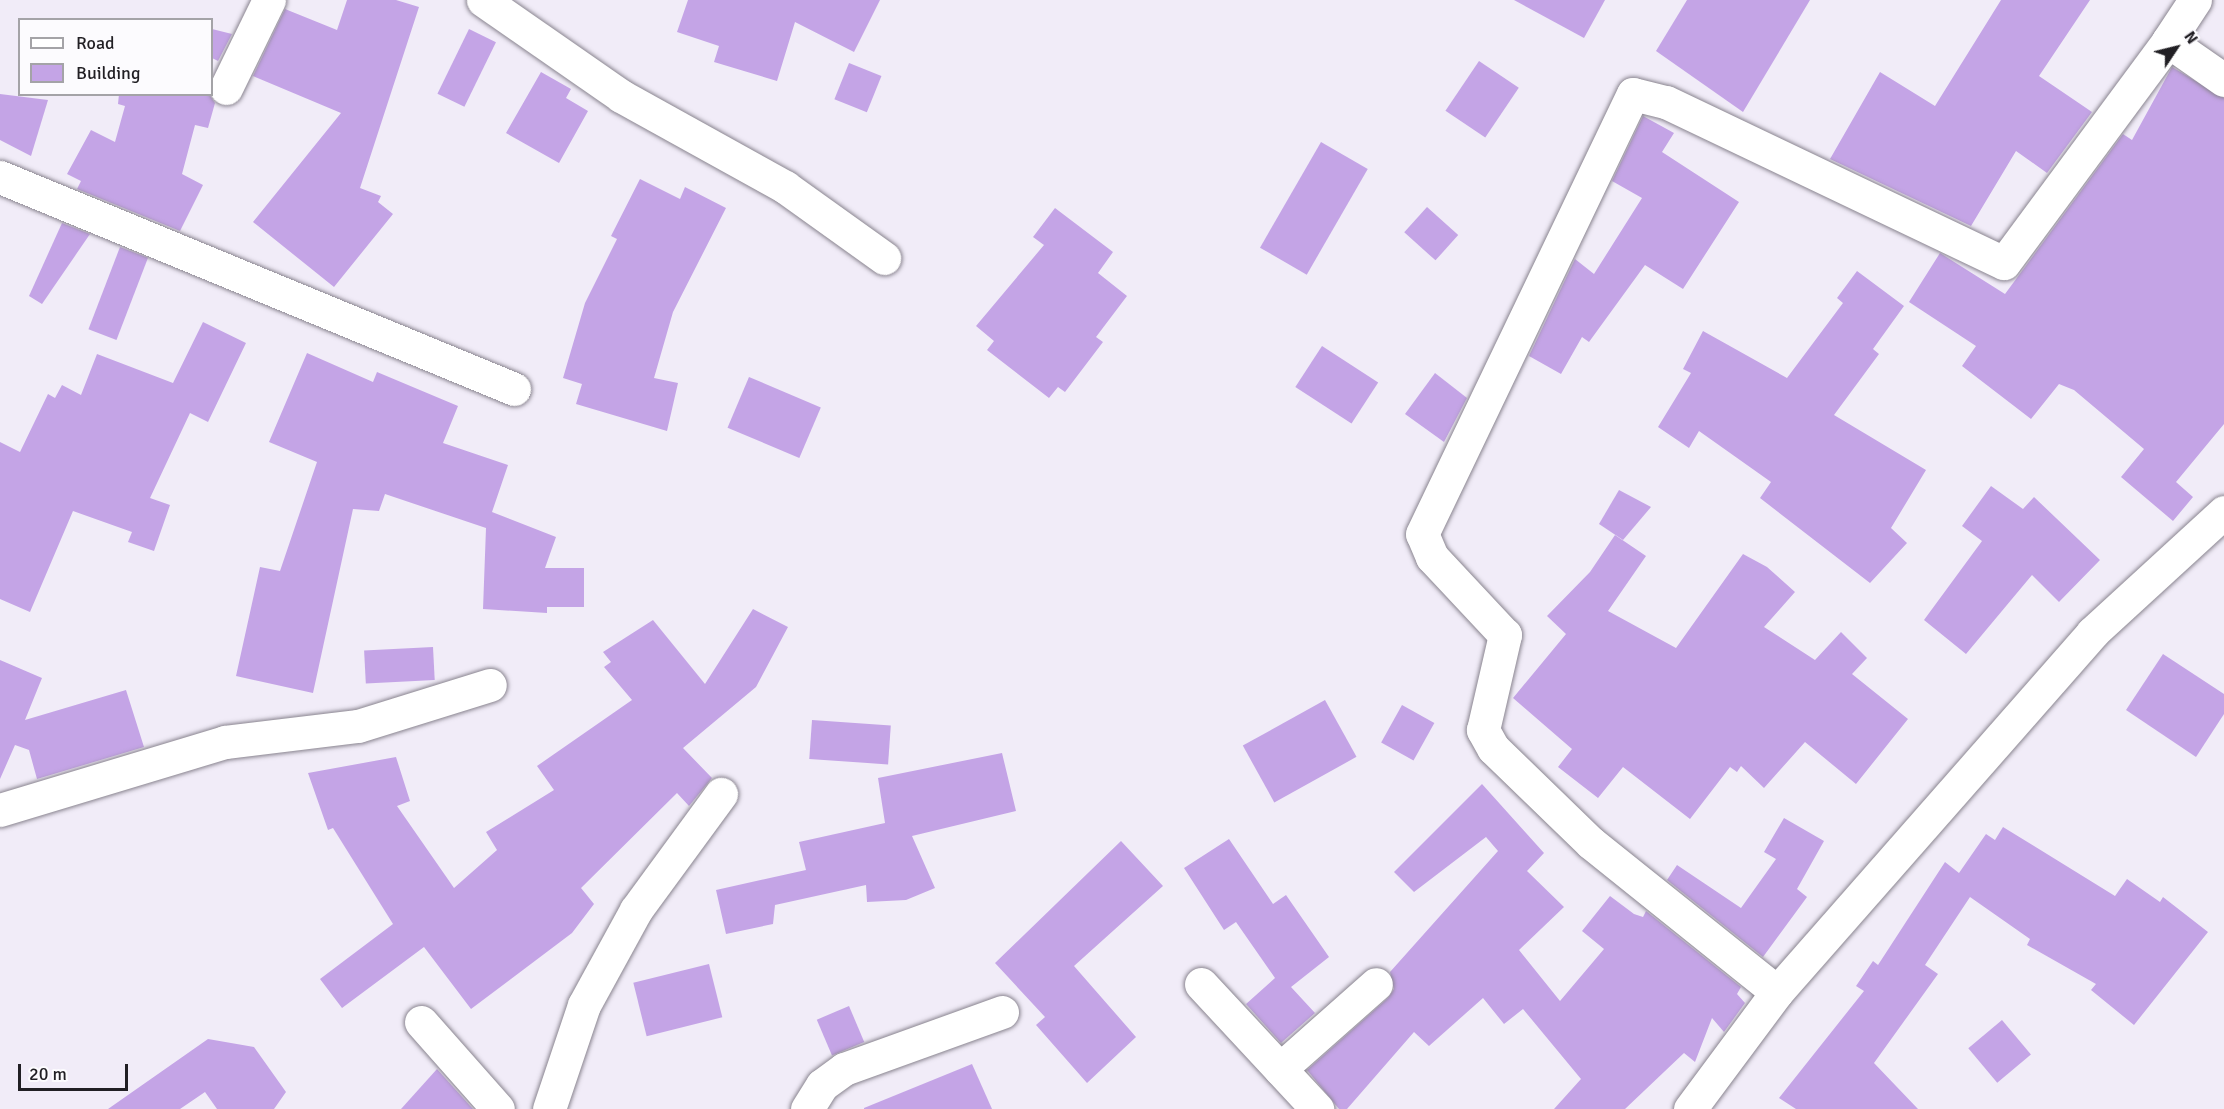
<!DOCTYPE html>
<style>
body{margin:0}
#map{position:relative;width:2224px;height:1109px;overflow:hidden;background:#f1ecf8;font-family:Signika,sans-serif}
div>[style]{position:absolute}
.building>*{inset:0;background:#c4a4e6;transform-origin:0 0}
.roads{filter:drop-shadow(0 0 2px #89848f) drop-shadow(0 0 2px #89848f)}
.minor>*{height:33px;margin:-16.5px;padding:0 16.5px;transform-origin:16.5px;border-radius:16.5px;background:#fff}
span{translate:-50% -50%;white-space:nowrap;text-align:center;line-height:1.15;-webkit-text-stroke:4.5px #fcfbfe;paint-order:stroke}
.legend{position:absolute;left:18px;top:18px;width:195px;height:78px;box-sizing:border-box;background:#fcfbfe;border:2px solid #a4a3a7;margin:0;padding:8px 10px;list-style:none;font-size:18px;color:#211f24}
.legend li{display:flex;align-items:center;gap:12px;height:30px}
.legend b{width:30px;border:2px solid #a4a3a7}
.north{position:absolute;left:2146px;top:18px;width:60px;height:60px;-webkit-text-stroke:4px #fcfbfe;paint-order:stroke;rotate:55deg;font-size:16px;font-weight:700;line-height:24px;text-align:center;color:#211f24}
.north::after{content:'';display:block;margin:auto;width:21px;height:27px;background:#211f24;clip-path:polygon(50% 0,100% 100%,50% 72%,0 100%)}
.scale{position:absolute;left:18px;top:1064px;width:110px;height:27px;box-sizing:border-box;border:3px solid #211f24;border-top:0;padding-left:8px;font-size:18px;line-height:21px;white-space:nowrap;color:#211f24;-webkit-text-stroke:4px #fcfbfe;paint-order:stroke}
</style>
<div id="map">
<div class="building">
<div style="clip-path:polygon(347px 0,396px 0,419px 7px,360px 188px,381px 196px,378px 202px,393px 214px,334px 287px,253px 222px,341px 113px,253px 76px,285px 9px,337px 30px)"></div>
<div style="clip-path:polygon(688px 0,880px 0,854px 52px,795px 22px,777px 81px,714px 62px,719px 46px,677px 32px)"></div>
<div style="clip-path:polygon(1514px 0,1605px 0,1584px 38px)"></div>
<div style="clip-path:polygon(1687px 0,1810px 0,1743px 112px,1656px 51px)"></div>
<div style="clip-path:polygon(2001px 0,2090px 0,2039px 76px,2092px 112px,2047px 173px,2016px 151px,1971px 226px,1830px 159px,1880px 72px,1935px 106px)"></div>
<div style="clip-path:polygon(212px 29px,232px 34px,218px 61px,212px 58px)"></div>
<div style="left:469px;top:29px;width:30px;height:72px;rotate:26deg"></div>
<div style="left:1479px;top:61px;width:48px;height:60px;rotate:34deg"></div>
<div style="left:849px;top:63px;width:35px;height:39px;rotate:22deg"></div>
<div style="clip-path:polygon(2172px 67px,2224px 98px,2224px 424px,2176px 482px,2193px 497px,2173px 521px,2121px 477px,2144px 449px,2074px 390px,2059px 384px,2031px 419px,1962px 366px,1976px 346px,1909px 302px,1940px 253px,2005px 294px,2123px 134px,2132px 140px)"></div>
<div style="clip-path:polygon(541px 72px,571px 89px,566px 98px,588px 111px,559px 163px,506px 133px)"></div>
<div style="clip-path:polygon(0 94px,48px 100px,31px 156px,0 140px)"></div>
<div style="clip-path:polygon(119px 94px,209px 94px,215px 103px,208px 128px,195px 125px,182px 174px,203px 185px,180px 231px,77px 189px,81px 181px,67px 174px,91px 130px,115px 142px,125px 106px,118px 104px)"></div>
<div style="clip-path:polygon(1643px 116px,1674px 133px,1662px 152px,1739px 202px,1683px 289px,1645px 265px,1589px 342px,1582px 337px,1561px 374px,1529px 356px,1575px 259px,1594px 274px,1642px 198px,1612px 181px)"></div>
<div style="left:1321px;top:142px;width:54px;height:122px;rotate:30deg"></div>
<div style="clip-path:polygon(640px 179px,680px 199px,685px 187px,726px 208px,673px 312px,654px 378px,678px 383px,667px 431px,576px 404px,582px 384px,563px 378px,585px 303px,617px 239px,611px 236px)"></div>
<div style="left:1427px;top:207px;width:42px;height:34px;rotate:42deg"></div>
<div style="clip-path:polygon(1055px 208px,1113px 252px,1098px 273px,1127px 296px,1096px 337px,1103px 342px,1065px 392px,1058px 387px,1049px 398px,987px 350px,994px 341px,976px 326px,1044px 245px,1033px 237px)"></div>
<div style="clip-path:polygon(62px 223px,90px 234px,42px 304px,29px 296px)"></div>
<div style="left:120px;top:247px;width:30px;height:88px;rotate:21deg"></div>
<div style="clip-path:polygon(1857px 271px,1904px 306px,1873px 349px,1879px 354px,1834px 415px,1926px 470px,1891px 528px,1907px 543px,1870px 583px,1760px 498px,1771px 482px,1699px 431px,1689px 448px,1658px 427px,1691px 373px,1683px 369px,1703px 331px,1787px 378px,1843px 303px,1837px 298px)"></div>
<div style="clip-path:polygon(203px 322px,246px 343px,208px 422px,190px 413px,150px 498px,170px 505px,154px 551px,128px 542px,132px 532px,73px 511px,30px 612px,0 599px,0 442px,20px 452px,48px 394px,55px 398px,62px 385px,81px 395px,97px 354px,173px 383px)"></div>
<div style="left:1322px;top:346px;width:67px;height:49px;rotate:33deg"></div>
<div style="clip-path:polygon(307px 353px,373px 382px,377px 372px,458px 406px,443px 443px,508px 465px,492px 512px,556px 537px,545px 568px,584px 568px,584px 607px,547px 607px,547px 613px,483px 609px,486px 528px,385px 494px,379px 511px,353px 509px,313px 693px,236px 676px,260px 567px,280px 571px,317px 462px,269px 442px)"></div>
<div style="clip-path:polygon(1435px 373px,1467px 398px,1444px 442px,1405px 414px)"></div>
<div style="left:749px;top:377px;width:78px;height:55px;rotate:23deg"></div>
<div style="clip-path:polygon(1991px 486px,2023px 509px,2034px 497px,2100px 560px,2059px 602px,2032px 575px,1966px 654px,1924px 620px,1982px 541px,1962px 526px)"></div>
<div style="clip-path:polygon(1619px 490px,1651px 507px,1623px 540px,1599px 524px)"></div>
<div style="clip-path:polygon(1615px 535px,1646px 556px,1608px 611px,1676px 648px,1743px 554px,1767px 567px,1795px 592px,1764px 627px,1815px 660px,1841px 632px,1867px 658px,1852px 674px,1908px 719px,1856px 784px,1805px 742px,1764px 788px,1741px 766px,1737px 772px,1730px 767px,1690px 819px,1623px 767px,1598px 798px,1558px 767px,1572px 749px,1513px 698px,1566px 634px,1547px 616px,1590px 572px)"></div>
<div style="clip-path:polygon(753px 609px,788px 627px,756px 687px,683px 748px,712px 778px,689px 806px,677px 793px,581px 888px,594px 904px,572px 933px,471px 1009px,424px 947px,342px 1008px,320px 979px,393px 924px,333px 828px,328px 830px,308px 773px,396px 757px,410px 801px,397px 806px,454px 888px,497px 850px,486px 832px,554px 790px,537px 766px,632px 700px,604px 667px,611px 662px,603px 652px,653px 620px,705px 684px)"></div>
<div style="left:433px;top:647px;width:33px;height:69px;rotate:87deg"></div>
<div style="clip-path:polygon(2163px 654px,2224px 694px,2224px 714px,2196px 757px,2126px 710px)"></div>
<div style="clip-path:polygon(0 660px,42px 678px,25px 720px,126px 690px,144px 747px,37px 779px,29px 750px,15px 745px,0 779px)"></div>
<div style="left:1325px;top:700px;width:65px;height:94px;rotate:61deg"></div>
<div style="left:1402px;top:705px;width:37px;height:43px;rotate:29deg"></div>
<div style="left:812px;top:720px;width:79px;height:39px;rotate:4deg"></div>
<div style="clip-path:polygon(1002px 753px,1016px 811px,912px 836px,935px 888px,906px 900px,867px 902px,866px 885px,775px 905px,773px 924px,726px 934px,716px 890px,806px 870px,799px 842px,885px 823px,878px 778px)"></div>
<div style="clip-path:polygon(1482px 784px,1544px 853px,1527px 871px,1564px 907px,1519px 950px,1560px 1001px,1604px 949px,1582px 931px,1610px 896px,1634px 914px,1643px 917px,1646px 911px,1741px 987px,1737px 994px,1745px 1003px,1724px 1032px,1712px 1018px,1695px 1062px,1684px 1053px,1625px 1109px,1554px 1109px,1581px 1079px,1523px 1009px,1504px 1024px,1483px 998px,1429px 1046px,1414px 1032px,1347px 1109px,1339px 1109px,1307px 1070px,1388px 998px,1394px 989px,1390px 972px,1498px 851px,1486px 837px,1414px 892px,1394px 872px)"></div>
<div style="clip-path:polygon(1784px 818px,1824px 841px,1797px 889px,1807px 897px,1763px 957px,1667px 880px,1677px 865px,1741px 908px,1776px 859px,1764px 852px)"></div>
<div style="clip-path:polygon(2003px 827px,2115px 896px,2127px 879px,2160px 902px,2163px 897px,2208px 932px,2134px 1025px,2091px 990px,2096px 984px,2027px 945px,2030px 939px,1970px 897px,1925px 965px,1938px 974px,1874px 1063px,1918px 1109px,1796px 1109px,1779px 1098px,1864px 991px,1856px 986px,1873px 961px,1878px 965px,1945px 862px,1959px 873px,1986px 834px,1995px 840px)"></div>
<div style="clip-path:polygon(1229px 839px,1273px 904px,1286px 895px,1329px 957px,1291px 987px,1315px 1013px,1281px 1043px,1246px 1004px,1275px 978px,1236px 922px,1224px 930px,1184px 868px)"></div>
<div style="clip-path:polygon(1121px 841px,1163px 886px,1074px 966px,1136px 1037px,1087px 1083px,1036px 1025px,1045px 1017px,995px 963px)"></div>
<div style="left:709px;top:964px;width:55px;height:78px;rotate:76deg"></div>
<div style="left:849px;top:1006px;width:39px;height:35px;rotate:67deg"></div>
<div style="left:2002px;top:1020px;width:45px;height:44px;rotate:50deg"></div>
<div style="clip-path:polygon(208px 1039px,254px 1047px,286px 1092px,274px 1109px,217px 1109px,205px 1092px,180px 1109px,108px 1109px)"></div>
<div style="clip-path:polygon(972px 1064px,992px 1109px,864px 1109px,864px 1108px)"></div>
<div style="clip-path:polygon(437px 1069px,473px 1109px,401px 1109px)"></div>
</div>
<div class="roads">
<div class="minor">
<div style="left:483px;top:0;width:168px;rotate:34.8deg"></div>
<div style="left:621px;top:96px;width:188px;rotate:29deg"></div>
<div style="left:785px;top:187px;width:122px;rotate:35.6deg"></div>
<div style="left:2195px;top:0;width:49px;rotate:123.4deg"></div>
<div style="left:2168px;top:41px;width:68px;rotate:34.9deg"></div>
<div style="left:226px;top:88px;width:98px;rotate:-64deg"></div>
<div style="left:0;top:177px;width:556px;rotate:22.41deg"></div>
<div style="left:0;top:810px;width:235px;rotate:-16.8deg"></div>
<div style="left:225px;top:742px;width:134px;rotate:-6.9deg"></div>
<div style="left:358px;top:726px;width:138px;rotate:-17.3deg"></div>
<div style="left:1201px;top:984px;width:171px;rotate:47.1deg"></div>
<div style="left:1777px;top:992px;width:238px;rotate:-141.3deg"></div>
<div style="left:1591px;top:843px;width:136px;rotate:-135.9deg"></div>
<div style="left:1493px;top:748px;width:21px;rotate:-119deg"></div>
<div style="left:1483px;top:730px;width:98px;rotate:-77deg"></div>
<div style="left:1505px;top:635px;width:107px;rotate:-133.1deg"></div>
<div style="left:1432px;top:557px;width:25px;rotate:-113deg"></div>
<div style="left:1422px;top:534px;width:488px;rotate:-64.4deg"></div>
<div style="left:1633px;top:94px;width:34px;rotate:14deg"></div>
<div style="left:1666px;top:102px;width:374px;rotate:25.5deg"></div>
<div style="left:2004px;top:263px;width:276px;rotate:-53.5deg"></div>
<div style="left:421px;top:1022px;width:116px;rotate:48.5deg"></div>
<div style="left:1280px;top:1069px;width:128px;rotate:-41.5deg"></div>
<div style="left:549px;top:1109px;width:110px;rotate:-71.4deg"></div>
<div style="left:584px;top:1005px;width:108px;rotate:-61.3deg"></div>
<div style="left:636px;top:910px;width:144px;rotate:-53.8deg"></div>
<div style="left:807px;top:1109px;width:28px;rotate:-58deg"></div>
<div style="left:822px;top:1085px;width:27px;rotate:-36deg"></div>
<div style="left:844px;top:1069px;width:168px;rotate:-19.8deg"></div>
<div style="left:1690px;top:1109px;width:146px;rotate:-53.4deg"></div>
<div style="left:1777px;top:992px;width:478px;rotate:-48.7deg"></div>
<div style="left:2092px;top:633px;width:179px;rotate:-42.5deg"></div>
</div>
</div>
<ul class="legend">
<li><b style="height:8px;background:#fff"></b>Road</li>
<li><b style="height:16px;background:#c4a4e6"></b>Building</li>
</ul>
<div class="north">N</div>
<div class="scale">20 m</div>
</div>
